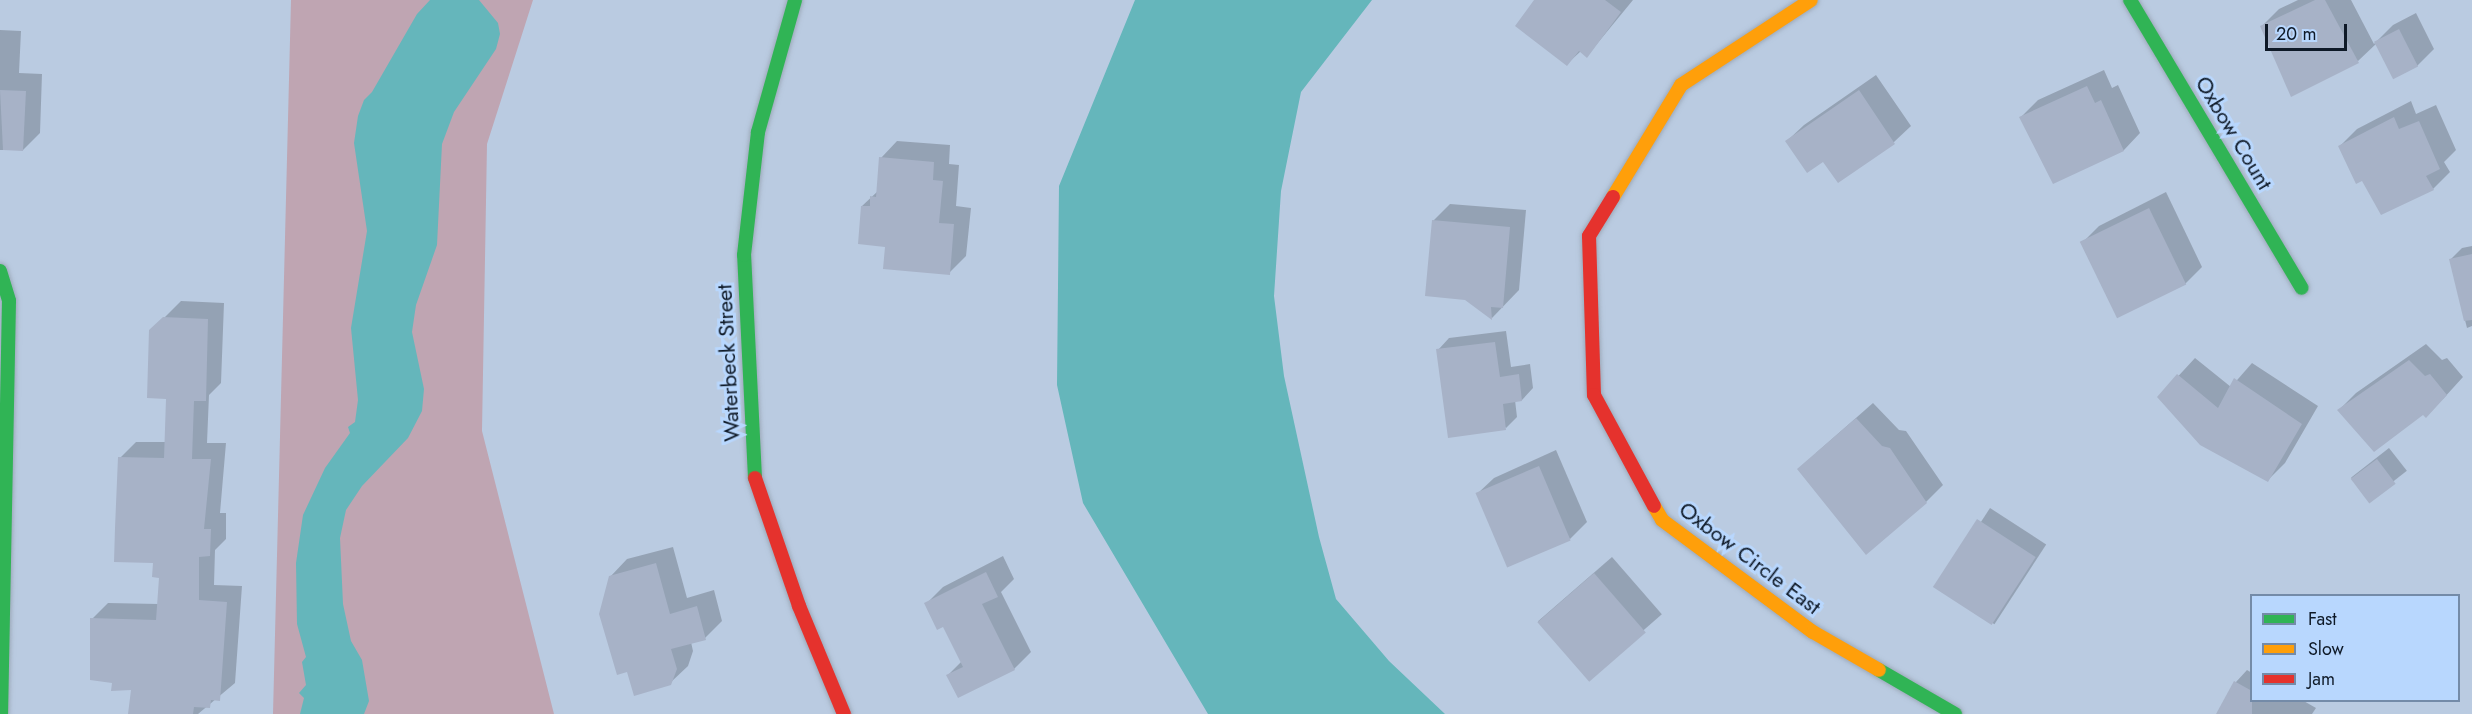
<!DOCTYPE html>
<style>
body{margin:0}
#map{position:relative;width:2472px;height:714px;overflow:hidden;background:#bacbe1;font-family:Jost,sans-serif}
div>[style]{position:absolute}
.green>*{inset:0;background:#bfa5b2}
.water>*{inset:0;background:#65b6bb}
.shadow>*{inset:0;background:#0003;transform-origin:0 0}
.building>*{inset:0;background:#a7b2c7;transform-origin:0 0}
.roads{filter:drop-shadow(0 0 2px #9daaba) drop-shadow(0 0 2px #9daaba)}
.fast>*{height:14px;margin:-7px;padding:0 7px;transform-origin:7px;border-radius:7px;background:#30b455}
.slow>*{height:14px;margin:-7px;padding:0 7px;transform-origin:7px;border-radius:7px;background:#ff9f0a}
.jam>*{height:14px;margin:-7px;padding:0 7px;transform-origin:7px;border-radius:7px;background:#e5322d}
span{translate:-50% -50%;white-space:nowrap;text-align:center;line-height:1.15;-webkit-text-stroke:6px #b8d7fe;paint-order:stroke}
.street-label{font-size:22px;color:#0e1927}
.legend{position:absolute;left:2250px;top:594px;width:210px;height:108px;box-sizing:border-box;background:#b8d7fe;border:2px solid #748ba8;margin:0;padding:8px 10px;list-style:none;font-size:18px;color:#0e1927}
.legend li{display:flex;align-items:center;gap:12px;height:30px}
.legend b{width:30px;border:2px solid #748ba8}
.scale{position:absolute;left:2265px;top:24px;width:82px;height:27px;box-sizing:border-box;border:3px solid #0e1927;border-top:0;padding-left:8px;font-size:18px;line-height:21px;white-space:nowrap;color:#0e1927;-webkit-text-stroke:4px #b8d7fe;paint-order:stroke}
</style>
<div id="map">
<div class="green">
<div style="clip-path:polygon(291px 0,533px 0,487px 144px,482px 431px,554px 714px,273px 714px)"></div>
</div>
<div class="water">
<div style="clip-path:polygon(430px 0,479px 0,498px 23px,500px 34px,496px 49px,454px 112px,442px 144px,437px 245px,416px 305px,412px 332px,424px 389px,422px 411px,408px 438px,362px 486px,346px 510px,340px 538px,343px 604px,351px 641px,362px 660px,369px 701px,364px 714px,300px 714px,304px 698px,299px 693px,306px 685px,302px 662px,306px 657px,297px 624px,296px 563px,303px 515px,325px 468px,350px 433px,348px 427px,355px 422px,358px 400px,351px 328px,367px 231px,354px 143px,358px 116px,364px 100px,372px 92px,417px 14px)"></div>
<div style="clip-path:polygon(1135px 0,1372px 0,1301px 92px,1281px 191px,1274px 296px,1284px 376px,1319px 537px,1336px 599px,1389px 661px,1445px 714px,1208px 714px,1083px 503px,1057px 385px,1059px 186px)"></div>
</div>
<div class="shadow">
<div style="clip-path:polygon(1536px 0,1633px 0,1587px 56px,1581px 51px,1567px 64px)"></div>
<div style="clip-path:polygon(2298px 0,2351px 0,2374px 44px,2393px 25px,2416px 13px,2434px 49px,2417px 66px,2377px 43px,2358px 61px,2262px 26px,2279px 9px)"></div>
<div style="clip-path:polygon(0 30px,21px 31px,19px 73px,42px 74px,40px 133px,23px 150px,0 150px)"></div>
<div style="clip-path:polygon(2104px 70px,2112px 88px,2118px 85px,2140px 133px,2124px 150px,2054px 182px,2021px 117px,2038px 100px)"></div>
<div style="clip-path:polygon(1876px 75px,1911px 126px,1894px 142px,1838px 181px,1824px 160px,1787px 141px,1804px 125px)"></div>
<div style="clip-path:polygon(2411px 101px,2416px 114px,2436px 105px,2456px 150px,2444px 162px,2450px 172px,2433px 189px,2363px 179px,2340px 146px,2357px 129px)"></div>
<div style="clip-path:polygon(897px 141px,950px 145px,949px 164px,959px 165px,956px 206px,971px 208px,966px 256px,949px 273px,887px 246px,862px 206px,878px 191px,881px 158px)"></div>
<div style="clip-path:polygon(2166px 192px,2202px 267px,2185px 284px,2082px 243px,2099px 226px)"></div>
<div style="clip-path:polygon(1450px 204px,1526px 210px,1519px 290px,1492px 318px,1465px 298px,1433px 221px)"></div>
<div style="clip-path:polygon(2472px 246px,2472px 326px,2467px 328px,2450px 260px,2462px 248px)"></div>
<div style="clip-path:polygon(181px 301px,224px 303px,221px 383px,209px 395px,207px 443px,226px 443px,220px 513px,226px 513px,226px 539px,215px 550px,214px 585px,242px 586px,235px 683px,198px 714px,130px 714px,132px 689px,113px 682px,92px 619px,108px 603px,159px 604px,160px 576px,120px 458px,136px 442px,166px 442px,167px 397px,151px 331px)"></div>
<div style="clip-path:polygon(1506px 331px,1511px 367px,1530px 364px,1533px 388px,1522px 400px,1515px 400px,1517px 417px,1506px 428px,1438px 350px,1449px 338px)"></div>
<div style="clip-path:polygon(2426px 344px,2442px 360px,2447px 358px,2463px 377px,2443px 399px,2423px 413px,2339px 410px,2356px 393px)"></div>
<div style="clip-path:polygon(2195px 358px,2231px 387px,2252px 363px,2318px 406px,2285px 463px,2268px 480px,2159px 397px)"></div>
<div style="clip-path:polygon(1873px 403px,1899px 430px,1906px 431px,1943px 485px,1926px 502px,1816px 453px)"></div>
<div style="left:2389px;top:448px;width:29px;height:48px;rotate:52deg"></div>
<div style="clip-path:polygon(1556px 450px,1587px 522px,1570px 539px,1477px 494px,1494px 478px)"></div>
<div style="left:1990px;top:508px;width:67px;height:95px;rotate:33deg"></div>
<div style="clip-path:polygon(673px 547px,687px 598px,714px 590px,722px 621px,705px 638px,691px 642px,693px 651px,688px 666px,670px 683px,610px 577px,627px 559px)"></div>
<div style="clip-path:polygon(1003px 556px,1014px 579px,1001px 592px,1031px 652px,1014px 669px,948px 675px,962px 661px,944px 625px,926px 604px,943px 587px)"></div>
<div style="left:1612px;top:557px;width:76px;height:98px;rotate:49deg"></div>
<div style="clip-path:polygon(2247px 670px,2252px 673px,2252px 700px,2302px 700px,2316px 708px,2312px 714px,2218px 714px,2236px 682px)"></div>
</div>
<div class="building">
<div style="clip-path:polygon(1534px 0,1605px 0,1621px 12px,1587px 58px,1579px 51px,1567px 66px,1515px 26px)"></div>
<div style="clip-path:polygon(2315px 0,2325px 0,2359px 63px,2291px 97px,2260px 26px)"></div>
<div style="left:2399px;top:29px;width:42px;height:28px;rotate:63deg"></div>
<div style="clip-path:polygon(2087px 86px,2095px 103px,2101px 100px,2124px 151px,2053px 184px,2019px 117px)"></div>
<div style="clip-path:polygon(0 90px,26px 91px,23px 151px,3px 150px)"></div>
<div style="clip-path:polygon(1859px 90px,1895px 144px,1838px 183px,1823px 162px,1807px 173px,1785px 141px)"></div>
<div style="clip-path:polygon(2394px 117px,2399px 129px,2419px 121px,2440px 169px,2426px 176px,2434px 190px,2381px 215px,2362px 181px,2356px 184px,2338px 146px)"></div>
<div style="clip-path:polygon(879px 157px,934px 162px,933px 180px,943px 181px,939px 223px,954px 224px,950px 275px,883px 269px,885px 247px,858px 244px,861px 206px,870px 206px,870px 196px,876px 197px)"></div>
<div style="left:2149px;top:208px;width:85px;height:77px;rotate:64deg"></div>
<div style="clip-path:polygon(1432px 220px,1510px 227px,1503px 308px,1491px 307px,1492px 320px,1465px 300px,1425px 296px)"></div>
<div style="clip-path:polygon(2472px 254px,2472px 320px,2464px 321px,2449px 259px)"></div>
<div style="clip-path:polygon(163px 317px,208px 319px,206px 401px,194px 401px,192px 459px,211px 459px,204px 529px,211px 529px,210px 556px,199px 557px,199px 600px,227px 602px,220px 701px,211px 700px,210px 708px,194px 707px,193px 714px,128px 714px,131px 690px,111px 691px,112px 683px,90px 680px,90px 618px,156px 620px,159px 578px,152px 577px,153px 563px,114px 562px,115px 528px,118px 457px,164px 458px,166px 399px,147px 398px,149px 330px)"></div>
<div style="clip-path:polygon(1495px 342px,1500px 377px,1519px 374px,1522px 401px,1503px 404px,1506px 430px,1448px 438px,1436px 349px)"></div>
<div style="clip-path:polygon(2409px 360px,2425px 376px,2430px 374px,2447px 395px,2426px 418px,2423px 415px,2374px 452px,2337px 410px)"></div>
<div style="clip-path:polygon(2177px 374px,2218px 408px,2234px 378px,2302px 424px,2268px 482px,2200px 445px,2157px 397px)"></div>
<div style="clip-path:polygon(1856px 418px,1882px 446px,1890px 448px,1927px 503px,1866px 555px,1797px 469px)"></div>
<div style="left:2377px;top:459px;width:31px;height:33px;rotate:53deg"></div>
<div style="left:1539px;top:466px;width:81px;height:69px;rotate:67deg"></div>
<div style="left:1977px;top:519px;width:70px;height:81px;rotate:33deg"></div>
<div style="clip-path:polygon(656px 563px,670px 614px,697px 606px,706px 640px,671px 649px,677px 669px,671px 685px,634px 696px,627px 672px,617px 675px,599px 614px,609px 576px)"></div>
<div style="clip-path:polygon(986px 572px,998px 597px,982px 604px,1015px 670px,958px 698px,946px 675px,963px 667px,943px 627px,937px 630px,924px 603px)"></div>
<div style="left:1594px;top:573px;width:79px;height:75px;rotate:49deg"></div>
<div style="clip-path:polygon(2234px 681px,2252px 691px,2252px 714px,2216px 714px)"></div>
</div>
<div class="roads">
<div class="fast">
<div style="left:2130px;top:0;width:335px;rotate:59.2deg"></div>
<div style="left:0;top:271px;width:31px;rotate:73deg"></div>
<div style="left:9px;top:301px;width:413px;rotate:91.1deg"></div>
<div style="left:755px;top:478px;width:223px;rotate:-92.8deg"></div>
<div style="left:744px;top:255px;width:124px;rotate:-83.5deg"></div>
<div style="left:758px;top:132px;width:137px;rotate:-74.3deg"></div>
<div style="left:1879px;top:670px;width:88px;rotate:30.1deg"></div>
</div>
<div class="slow">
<div style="left:1613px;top:197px;width:131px;rotate:-58.7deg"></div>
<div style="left:1681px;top:85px;width:155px;rotate:-33.2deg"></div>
<div style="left:1654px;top:506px;width:16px;rotate:60deg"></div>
<div style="left:1662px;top:520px;width:188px;rotate:36.6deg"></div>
<div style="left:1813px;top:632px;width:76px;rotate:29.9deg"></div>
</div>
<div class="jam">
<div style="left:1613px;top:197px;width:46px;rotate:121.6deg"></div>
<div style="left:1589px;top:236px;width:159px;rotate:88.2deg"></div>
<div style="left:1594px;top:395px;width:126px;rotate:61.6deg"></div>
<div style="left:755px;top:478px;width:135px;rotate:71deg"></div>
<div style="left:799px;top:606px;width:117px;rotate:67.4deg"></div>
</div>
</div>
<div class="street-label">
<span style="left:2234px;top:133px;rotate:59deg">Oxbow Count</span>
<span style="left:728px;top:363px;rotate:-93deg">Waterbeck Street</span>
<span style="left:1750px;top:558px;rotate:37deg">Oxbow Circle East</span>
</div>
<ul class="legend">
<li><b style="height:8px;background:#30b455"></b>Fast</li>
<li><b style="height:8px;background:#ff9f0a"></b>Slow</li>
<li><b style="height:8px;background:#e5322d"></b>Jam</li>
</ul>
<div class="scale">20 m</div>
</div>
